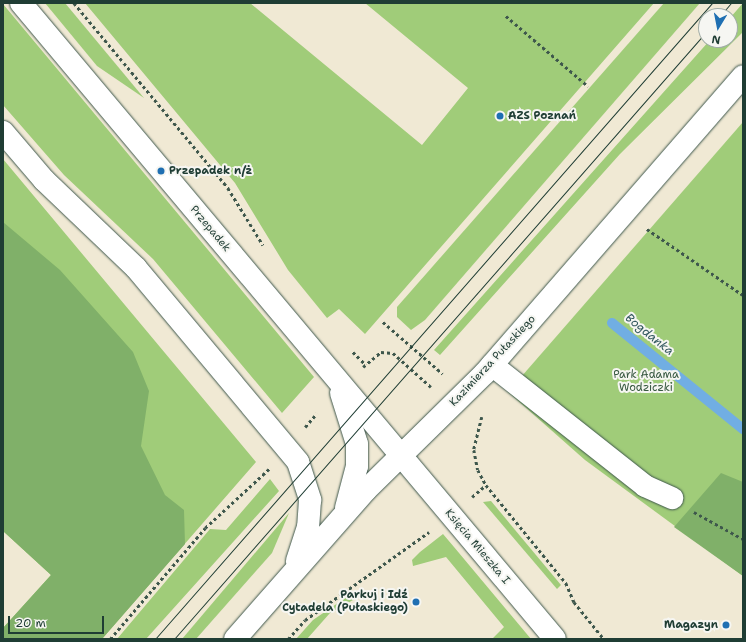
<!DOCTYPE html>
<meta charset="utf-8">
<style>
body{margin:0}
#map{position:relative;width:746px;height:642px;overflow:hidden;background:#f0e9d4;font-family:"Shantell Sans",sans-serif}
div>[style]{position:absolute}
.green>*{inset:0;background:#a0cc79}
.forest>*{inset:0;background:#80b069}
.stream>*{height:10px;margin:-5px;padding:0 5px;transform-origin:5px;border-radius:5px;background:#71aee3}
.path>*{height:2.5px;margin-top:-1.25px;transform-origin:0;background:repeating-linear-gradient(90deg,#3e574c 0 3px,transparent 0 6px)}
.roads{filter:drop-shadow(0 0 1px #3e574c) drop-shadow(0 0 1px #3e574c)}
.minor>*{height:22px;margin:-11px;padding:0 11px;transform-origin:11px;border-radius:11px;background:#fff}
.tram>*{height:1px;margin:-0.5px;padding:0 0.5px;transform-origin:0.5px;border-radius:0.5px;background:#1f3d34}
.dots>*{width:11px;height:11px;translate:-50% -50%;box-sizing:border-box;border:2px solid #f6f6f2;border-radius:50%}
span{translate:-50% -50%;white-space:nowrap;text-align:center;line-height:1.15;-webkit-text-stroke:4px #f6f6f2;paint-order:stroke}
.poi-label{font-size:11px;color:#1f3d34;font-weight:700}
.left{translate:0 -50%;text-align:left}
.right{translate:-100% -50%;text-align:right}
.street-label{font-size:11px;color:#1f3d34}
.park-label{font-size:11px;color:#395a42}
.water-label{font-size:12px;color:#345960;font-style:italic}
.frame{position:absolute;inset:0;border:4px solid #1f3d34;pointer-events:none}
.north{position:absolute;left:698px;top:8px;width:40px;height:40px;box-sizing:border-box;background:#f6f6f2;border:1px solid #a0aca6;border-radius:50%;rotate:190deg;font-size:11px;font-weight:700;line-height:16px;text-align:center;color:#1f3d34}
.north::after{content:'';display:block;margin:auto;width:14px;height:18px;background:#1f6fb2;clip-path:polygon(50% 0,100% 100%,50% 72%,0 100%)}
.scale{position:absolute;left:8px;top:616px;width:96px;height:18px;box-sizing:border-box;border:2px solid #1f3d34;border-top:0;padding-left:5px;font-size:12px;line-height:14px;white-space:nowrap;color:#1f3d34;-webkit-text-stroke:3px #f6f6f2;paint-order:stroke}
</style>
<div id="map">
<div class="green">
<div style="clip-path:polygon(45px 3px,65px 3px,144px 98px,97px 66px)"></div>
<div style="clip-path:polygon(85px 3px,250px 3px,422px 145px,468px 88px,365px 3px,654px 3px,365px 334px,339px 309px,327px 318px,288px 270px,235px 183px)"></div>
<div style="clip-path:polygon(664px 3px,700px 3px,425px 320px,411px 330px,397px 317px,397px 307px)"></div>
<div style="clip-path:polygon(743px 3px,743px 32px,620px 154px,440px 355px,434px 350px,710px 40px,730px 40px,730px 18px)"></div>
<div style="clip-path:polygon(3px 4px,314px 377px,282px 413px,153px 259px,64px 175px,3px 105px)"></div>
<div style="clip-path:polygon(743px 122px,743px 576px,585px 460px,508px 392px)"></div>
<div style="clip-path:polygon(3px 159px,256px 462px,102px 639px,3px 639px,3px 628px,51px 575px,3px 531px)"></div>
<div style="clip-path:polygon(270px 479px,279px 491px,146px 639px,117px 639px,210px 529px,226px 530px)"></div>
<div style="clip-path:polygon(491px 501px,561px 585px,557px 589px,483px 502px)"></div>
<div style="clip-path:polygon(289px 513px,272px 553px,196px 639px,182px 639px)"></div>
<div style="clip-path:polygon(443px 534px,454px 547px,531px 639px,492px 639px,504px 627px,446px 557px,413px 566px,412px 560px,420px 552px)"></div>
<div style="clip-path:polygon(369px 591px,330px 613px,307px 639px,296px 639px,313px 620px,351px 594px)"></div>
</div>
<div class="forest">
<div style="clip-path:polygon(3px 222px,60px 270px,133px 352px,149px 391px,141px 446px,165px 495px,184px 510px,185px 544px,102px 639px,3px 639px,3px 628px,51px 575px,3px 531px)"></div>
<div style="clip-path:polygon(721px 473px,743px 482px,743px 576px,674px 527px)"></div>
</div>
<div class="stream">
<div style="left:612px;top:323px;width:169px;rotate:39deg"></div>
</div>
<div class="path">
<div style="left:74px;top:3px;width:241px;rotate:50.2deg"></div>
<div style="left:228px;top:188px;width:67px;rotate:58.4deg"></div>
<div style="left:506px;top:16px;width:108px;rotate:40.5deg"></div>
<div style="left:647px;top:229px;width:116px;rotate:34.5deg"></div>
<div style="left:383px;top:322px;width:79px;rotate:40.9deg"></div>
<div style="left:353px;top:352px;width:18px;rotate:45deg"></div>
<div style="left:363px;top:367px;width:23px;rotate:-40deg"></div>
<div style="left:381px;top:352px;width:12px;rotate:5deg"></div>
<div style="left:393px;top:353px;width:51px;rotate:41.8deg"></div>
<div style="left:482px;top:417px;width:34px;rotate:104deg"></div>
<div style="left:474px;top:450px;width:20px;rotate:79deg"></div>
<div style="left:478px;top:470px;width:17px;rotate:62deg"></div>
<div style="left:486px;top:485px;width:127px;rotate:50.8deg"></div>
<div style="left:566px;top:583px;width:21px;rotate:67deg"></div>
<div style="left:574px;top:602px;width:48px;rotate:51deg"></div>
<div style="left:305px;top:427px;width:18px;rotate:-49deg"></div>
<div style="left:472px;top:497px;width:18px;rotate:-41deg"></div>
<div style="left:694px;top:512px;width:56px;rotate:28.9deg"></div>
<div style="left:110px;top:639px;width:146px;rotate:-49.4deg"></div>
<div style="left:205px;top:528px;width:87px;rotate:-42.7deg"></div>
<div style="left:288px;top:639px;width:25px;rotate:-48deg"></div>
<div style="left:305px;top:620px;width:152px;rotate:-35.4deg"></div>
</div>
<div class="roads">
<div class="minor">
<div style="left:21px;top:3px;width:830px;rotate:49.98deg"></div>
<div style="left:3px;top:132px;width:63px;rotate:49.5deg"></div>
<div style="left:44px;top:180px;width:127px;rotate:43.7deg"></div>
<div style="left:136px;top:268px;width:253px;rotate:50.1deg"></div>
<div style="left:298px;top:462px;width:40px;rotate:72deg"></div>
<div style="left:310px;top:500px;width:27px;rotate:94deg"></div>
<div style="left:308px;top:527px;width:36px;rotate:108deg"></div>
<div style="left:492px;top:365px;width:195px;rotate:38.3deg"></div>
<div style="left:645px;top:486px;width:30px;rotate:24deg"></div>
<div style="left:341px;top:393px;width:53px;rotate:72.6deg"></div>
<div style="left:357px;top:444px;width:22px;rotate:90deg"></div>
<div style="left:357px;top:466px;width:43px;rotate:104.7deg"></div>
<div style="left:235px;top:639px;width:198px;rotate:-48.7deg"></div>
<div style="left:366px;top:490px;width:167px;rotate:-44.5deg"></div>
<div style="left:485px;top:373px;width:393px;rotate:-49deg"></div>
</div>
</div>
<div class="tram">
<div style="left:720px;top:16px;width:17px;rotate:-50deg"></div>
<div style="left:155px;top:639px;width:845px;rotate:-48.79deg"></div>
<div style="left:174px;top:639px;width:807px;rotate:-48.77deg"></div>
</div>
<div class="dots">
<div style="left:500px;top:116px;background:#1f6fb2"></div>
<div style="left:161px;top:171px;background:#1f6fb2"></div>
<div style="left:416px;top:602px;background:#1f6fb2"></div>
<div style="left:726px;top:625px;background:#1f6fb2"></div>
</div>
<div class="poi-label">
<span class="left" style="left:508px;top:116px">AZS Poznań</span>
<span class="left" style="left:169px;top:171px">Przepadek n/ż</span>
<span class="right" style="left:408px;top:602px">Parkuj i Idź<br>Cytadela (Pułaskiego)</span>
<span class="right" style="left:718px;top:625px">Magazyn</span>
</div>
<div class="street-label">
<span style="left:210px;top:229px;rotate:50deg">Przepadek</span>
<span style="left:493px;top:361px;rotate:-47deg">Kazimierza Pułaskiego</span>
<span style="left:477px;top:547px;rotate:50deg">Księcia Mieszka I</span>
</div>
<div class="park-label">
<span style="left:646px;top:382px">Park Adama<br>Wodziczki</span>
</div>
<div class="water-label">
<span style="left:649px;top:335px;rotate:39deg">Bogdanka</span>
</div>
<div class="frame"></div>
<div class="north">N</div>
<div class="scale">20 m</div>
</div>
